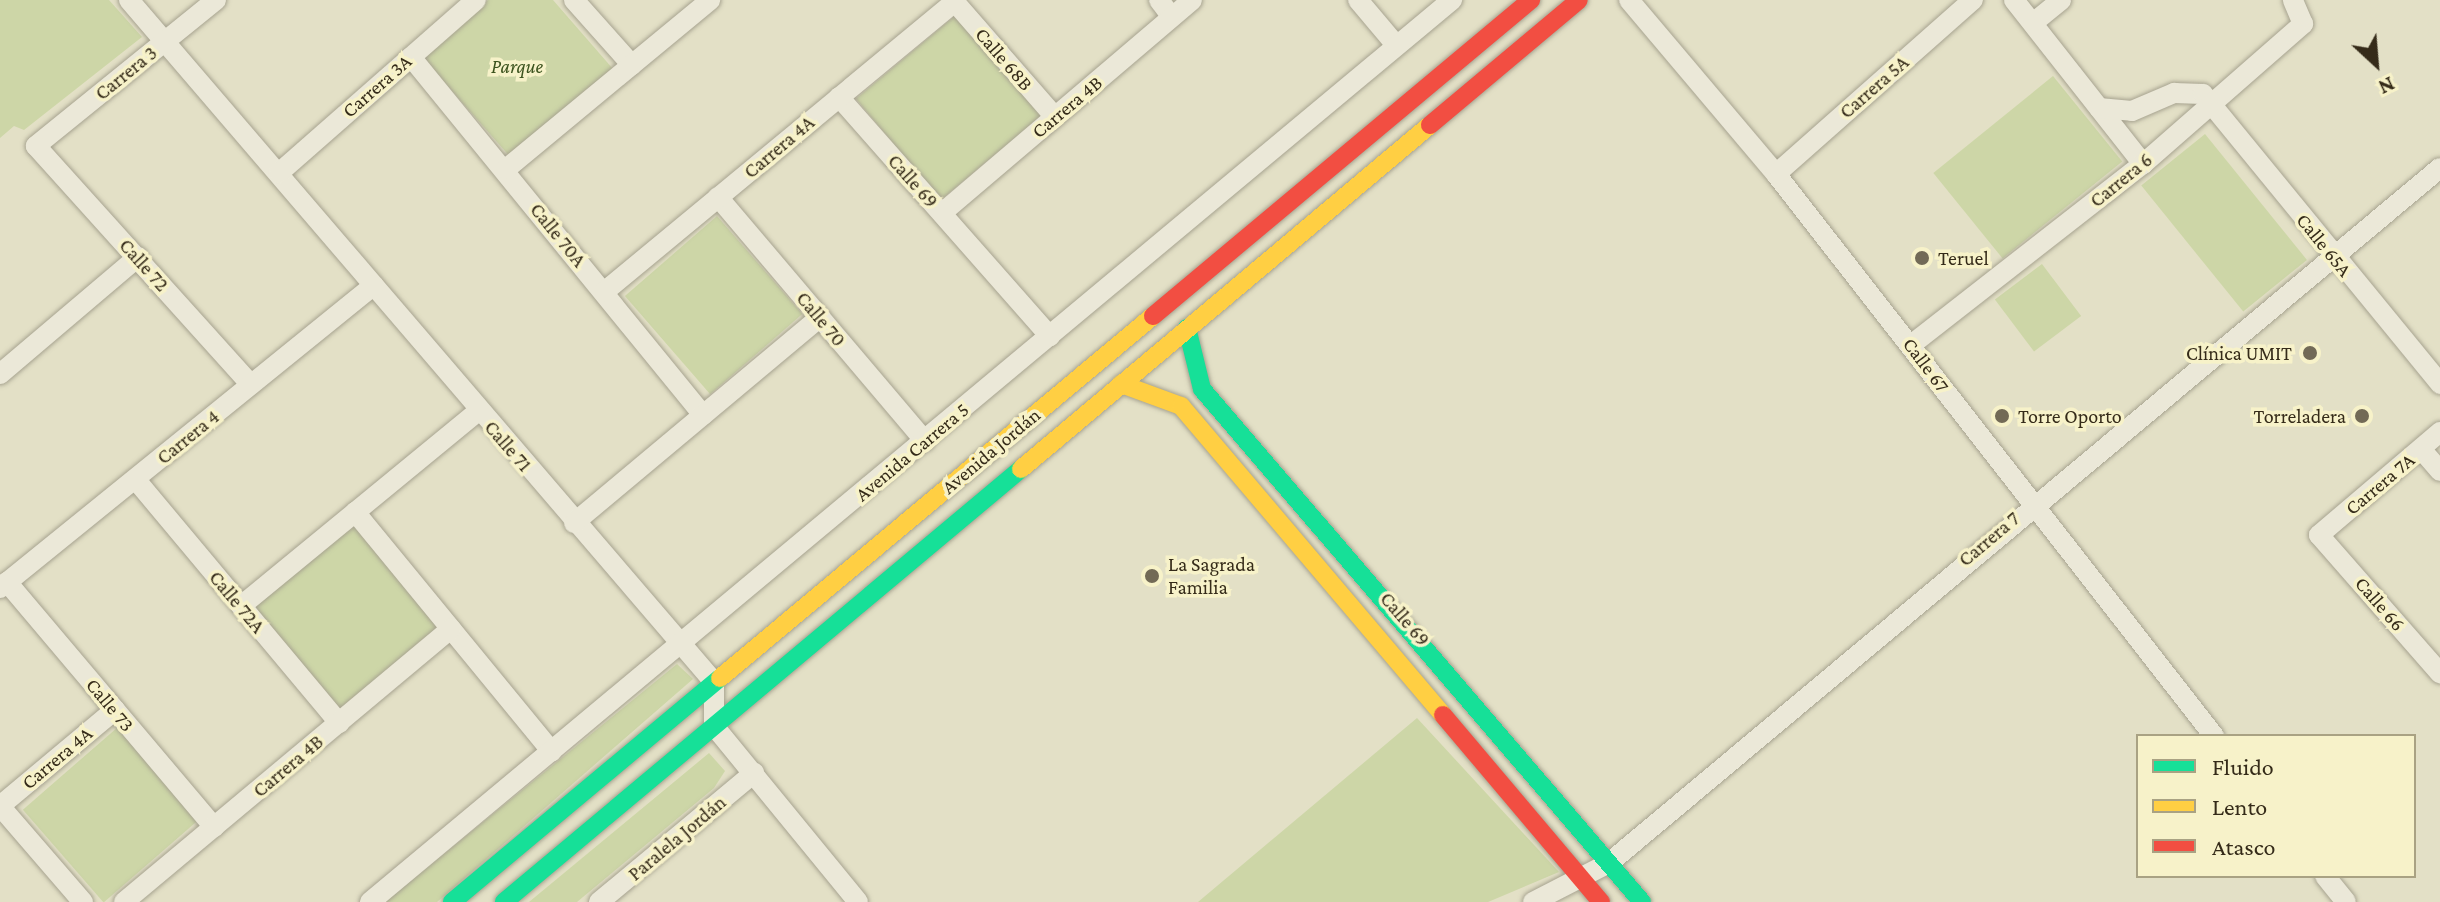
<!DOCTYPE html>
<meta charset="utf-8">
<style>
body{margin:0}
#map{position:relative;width:2440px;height:902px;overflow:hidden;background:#e3e0c6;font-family:"Crimson Pro",serif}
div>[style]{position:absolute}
.green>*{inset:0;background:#cdd6a7;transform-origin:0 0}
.roads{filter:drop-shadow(0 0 2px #a7a390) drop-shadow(0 0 2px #a7a390)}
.street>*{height:20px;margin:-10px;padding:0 10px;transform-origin:10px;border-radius:10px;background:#ebe8d8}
.fast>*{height:18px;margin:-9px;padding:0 9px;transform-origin:9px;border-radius:9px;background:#16e098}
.slow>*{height:18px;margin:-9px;padding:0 9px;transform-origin:9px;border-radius:9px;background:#ffcf43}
.jam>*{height:18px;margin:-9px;padding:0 9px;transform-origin:9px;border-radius:9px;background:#f24e42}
.dots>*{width:22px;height:22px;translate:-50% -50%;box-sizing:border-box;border:4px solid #f7f2c9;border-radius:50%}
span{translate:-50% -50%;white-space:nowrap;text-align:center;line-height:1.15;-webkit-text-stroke:7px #f7f2c9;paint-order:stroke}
.street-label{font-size:20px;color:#352b19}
.park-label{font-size:20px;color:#3c531e;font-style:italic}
.poi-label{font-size:20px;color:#352b19}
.left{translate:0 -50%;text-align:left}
.right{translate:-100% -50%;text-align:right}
.legend{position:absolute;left:2136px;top:734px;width:280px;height:144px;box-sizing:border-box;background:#f7f2c9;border:2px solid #a9a283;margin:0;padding:10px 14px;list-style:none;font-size:24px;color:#352b19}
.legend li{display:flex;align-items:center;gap:16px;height:40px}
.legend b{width:40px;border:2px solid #a9a283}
.north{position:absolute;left:2336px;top:24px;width:80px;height:80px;-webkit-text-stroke:6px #f7f2c9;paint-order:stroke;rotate:154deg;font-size:22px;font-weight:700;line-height:32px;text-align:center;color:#352b19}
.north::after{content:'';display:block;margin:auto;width:28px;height:36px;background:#352b19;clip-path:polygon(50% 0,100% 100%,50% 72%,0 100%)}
</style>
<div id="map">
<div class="green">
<div style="clip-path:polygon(0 0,109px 0,142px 37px,24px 130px,14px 126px,0 138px)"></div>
<div style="clip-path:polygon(488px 0,553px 0,613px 69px,511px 158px,422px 57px)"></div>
<div style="left:957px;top:14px;width:132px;height:132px;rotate:50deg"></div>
<div style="left:2053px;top:76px;width:110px;height:154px;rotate:51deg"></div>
<div style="left:2205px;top:134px;width:162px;height:82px;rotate:51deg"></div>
<div style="left:717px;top:216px;width:130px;height:122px;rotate:49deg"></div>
<div style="left:2042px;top:264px;width:65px;height:59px;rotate:53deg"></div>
<div style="left:358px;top:521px;width:136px;height:143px;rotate:50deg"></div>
<div style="clip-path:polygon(677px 664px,693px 679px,437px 902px,385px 902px)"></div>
<div style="clip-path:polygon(1417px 718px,1559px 872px,1488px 902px,1198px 902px)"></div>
<div style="left:118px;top:727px;width:123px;height:126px;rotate:49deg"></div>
<div style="clip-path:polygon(709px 753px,725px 771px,714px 788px,577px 902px,529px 902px)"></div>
</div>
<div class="roads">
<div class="street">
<div style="left:129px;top:0;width:899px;rotate:49.38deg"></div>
<div style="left:714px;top:682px;width:44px;rotate:90deg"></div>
<div style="left:714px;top:726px;width:227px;rotate:50.7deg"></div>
<div style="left:216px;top:0;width:232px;rotate:141deg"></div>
<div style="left:36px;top:146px;width:321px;rotate:48deg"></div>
<div style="left:574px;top:0;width:87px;rotate:48.3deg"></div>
<div style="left:953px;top:0;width:155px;rotate:48.9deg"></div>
<div style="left:1159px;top:0;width:21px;rotate:53deg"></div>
<div style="left:1358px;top:0;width:59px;rotate:49.8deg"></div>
<div style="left:1629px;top:0;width:228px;rotate:49.8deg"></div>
<div style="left:1776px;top:174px;width:713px;rotate:52.07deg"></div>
<div style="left:2014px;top:0;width:209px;rotate:51.8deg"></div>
<div style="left:2033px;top:23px;width:36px;rotate:-39deg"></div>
<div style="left:411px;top:57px;width:462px;rotate:50.8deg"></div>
<div style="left:839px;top:97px;width:319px;rotate:48.6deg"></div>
<div style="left:2099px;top:108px;width:33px;rotate:5deg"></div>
<div style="left:2132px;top:111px;width:46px;rotate:-23.2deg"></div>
<div style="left:2174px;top:93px;width:29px;rotate:2deg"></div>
<div style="left:2203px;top:94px;width:375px;rotate:50.7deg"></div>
<div style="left:506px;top:169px;width:265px;rotate:-39.6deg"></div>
<div style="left:279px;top:173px;width:262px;rotate:-41.3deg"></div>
<div style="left:1776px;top:174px;width:263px;rotate:-41.5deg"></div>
<div style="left:718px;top:197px;width:320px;rotate:49.7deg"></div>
<div style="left:942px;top:213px;width:328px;rotate:-40.4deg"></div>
<div style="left:604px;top:292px;width:455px;rotate:-39.6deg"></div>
<div style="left:1911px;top:345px;width:294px;rotate:-38deg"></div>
<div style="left:2143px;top:164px;width:213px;rotate:-41.2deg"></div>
<div style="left:2303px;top:24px;width:26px;rotate:-113deg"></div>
<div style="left:0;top:374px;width:181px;rotate:-40.3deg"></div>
<div style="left:2440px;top:432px;width:159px;rotate:139.6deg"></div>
<div style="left:2319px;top:535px;width:184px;rotate:48.8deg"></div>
<div style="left:2421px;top:449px;width:29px;rotate:49deg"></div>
<div style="left:136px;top:480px;width:317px;rotate:50.1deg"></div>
<div style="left:355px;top:512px;width:310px;rotate:50.6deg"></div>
<div style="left:574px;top:523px;width:321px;rotate:-39.9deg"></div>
<div style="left:7px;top:582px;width:321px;rotate:49.8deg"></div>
<div style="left:0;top:588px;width:481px;rotate:-39deg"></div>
<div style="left:241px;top:606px;width:307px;rotate:-39.4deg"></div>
<div style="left:0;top:806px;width:150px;rotate:-39.9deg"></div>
<div style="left:0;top:806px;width:127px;rotate:49.2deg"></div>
<div style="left:2325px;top:876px;width:33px;rotate:51deg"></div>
<div style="left:124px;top:902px;width:426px;rotate:-39.9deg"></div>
<div style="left:370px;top:902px;width:1409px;rotate:-39.82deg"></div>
<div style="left:599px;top:902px;width:202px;rotate:-39.8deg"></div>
<div style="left:1533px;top:902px;width:85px;rotate:-27.2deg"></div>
<div style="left:1609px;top:863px;width:1083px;rotate:-39.91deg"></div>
</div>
<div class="fast">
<div style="left:1187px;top:328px;width:63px;rotate:76.2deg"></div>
<div style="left:1202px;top:389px;width:676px;rotate:49.38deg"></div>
<div style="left:452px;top:902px;width:349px;rotate:-39.9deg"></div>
<div style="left:504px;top:902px;width:674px;rotate:-39.95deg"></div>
</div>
<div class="slow">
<div style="left:1121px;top:384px;width:64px;rotate:20.1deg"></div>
<div style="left:1181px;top:406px;width:405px;rotate:49.7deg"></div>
<div style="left:1021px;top:469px;width:534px;rotate:-40.07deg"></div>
<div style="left:720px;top:678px;width:564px;rotate:-39.9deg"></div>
</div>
<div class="jam">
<div style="left:1430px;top:125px;width:194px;rotate:-40deg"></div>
<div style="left:1153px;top:316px;width:493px;rotate:-39.9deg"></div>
<div style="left:1443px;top:715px;width:245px;rotate:49.8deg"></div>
</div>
</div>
<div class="dots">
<div style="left:1922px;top:258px;background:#726a56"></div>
<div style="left:2310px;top:353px;background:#726a56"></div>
<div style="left:2002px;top:416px;background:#726a56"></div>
<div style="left:2362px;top:416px;background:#726a56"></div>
<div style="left:1152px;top:576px;background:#726a56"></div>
</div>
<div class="street-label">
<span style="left:1004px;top:59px;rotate:49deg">Calle 68B</span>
<span style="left:126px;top:73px;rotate:-39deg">Carrera 3</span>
<span style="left:377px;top:86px;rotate:-41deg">Carrera 3A</span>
<span style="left:1874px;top:87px;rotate:-41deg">Carrera 5A</span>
<span style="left:1067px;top:107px;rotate:-40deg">Carrera 4B</span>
<span style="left:779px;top:147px;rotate:-40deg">Carrera 4A</span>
<span style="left:2121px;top:180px;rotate:-39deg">Carrera 6</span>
<span style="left:913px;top:181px;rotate:48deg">Calle 69</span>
<span style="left:558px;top:235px;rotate:51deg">Calle 70A</span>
<span style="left:2324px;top:245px;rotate:51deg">Calle 65A</span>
<span style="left:144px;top:265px;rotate:48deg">Calle 72</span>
<span style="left:821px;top:319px;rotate:50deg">Calle 70</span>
<span style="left:1926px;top:365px;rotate:53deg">Calle 67</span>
<span style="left:188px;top:437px;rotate:-39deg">Carrera 4</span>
<span style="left:508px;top:446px;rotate:49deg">Calle 71</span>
<span style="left:991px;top:451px;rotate:-40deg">Avenida Jordán</span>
<span style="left:912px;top:452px;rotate:-40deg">Avenida Carrera 5</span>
<span style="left:2380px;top:484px;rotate:-40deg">Carrera 7A</span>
<span style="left:1989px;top:539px;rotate:-40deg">Carrera 7</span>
<span style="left:237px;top:602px;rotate:50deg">Calle 72A</span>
<span style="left:2380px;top:604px;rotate:49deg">Calle 66</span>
<span style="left:1405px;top:619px;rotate:49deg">Calle 69</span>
<span style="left:110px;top:705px;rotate:50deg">Calle 73</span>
<span style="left:57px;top:758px;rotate:-40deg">Carrera 4A</span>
<span style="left:288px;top:766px;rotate:-40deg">Carrera 4B</span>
<span style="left:677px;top:838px;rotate:-40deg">Paralela Jordán</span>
</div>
<div class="park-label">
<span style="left:517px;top:66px">Parque</span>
</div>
<div class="poi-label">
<span class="left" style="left:1938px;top:258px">Teruel</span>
<span class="right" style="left:2292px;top:353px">Clínica UMIT</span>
<span class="left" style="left:2018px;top:416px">Torre Oporto</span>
<span class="right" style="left:2346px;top:416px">Torreladera</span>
<span class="left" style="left:1168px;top:576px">La Sagrada<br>Familia</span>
</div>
<ul class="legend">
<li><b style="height:10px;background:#16e098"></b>Fluido</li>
<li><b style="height:10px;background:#ffcf43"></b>Lento</li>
<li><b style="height:10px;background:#f24e42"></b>Atasco</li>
</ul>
<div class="north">N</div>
</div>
